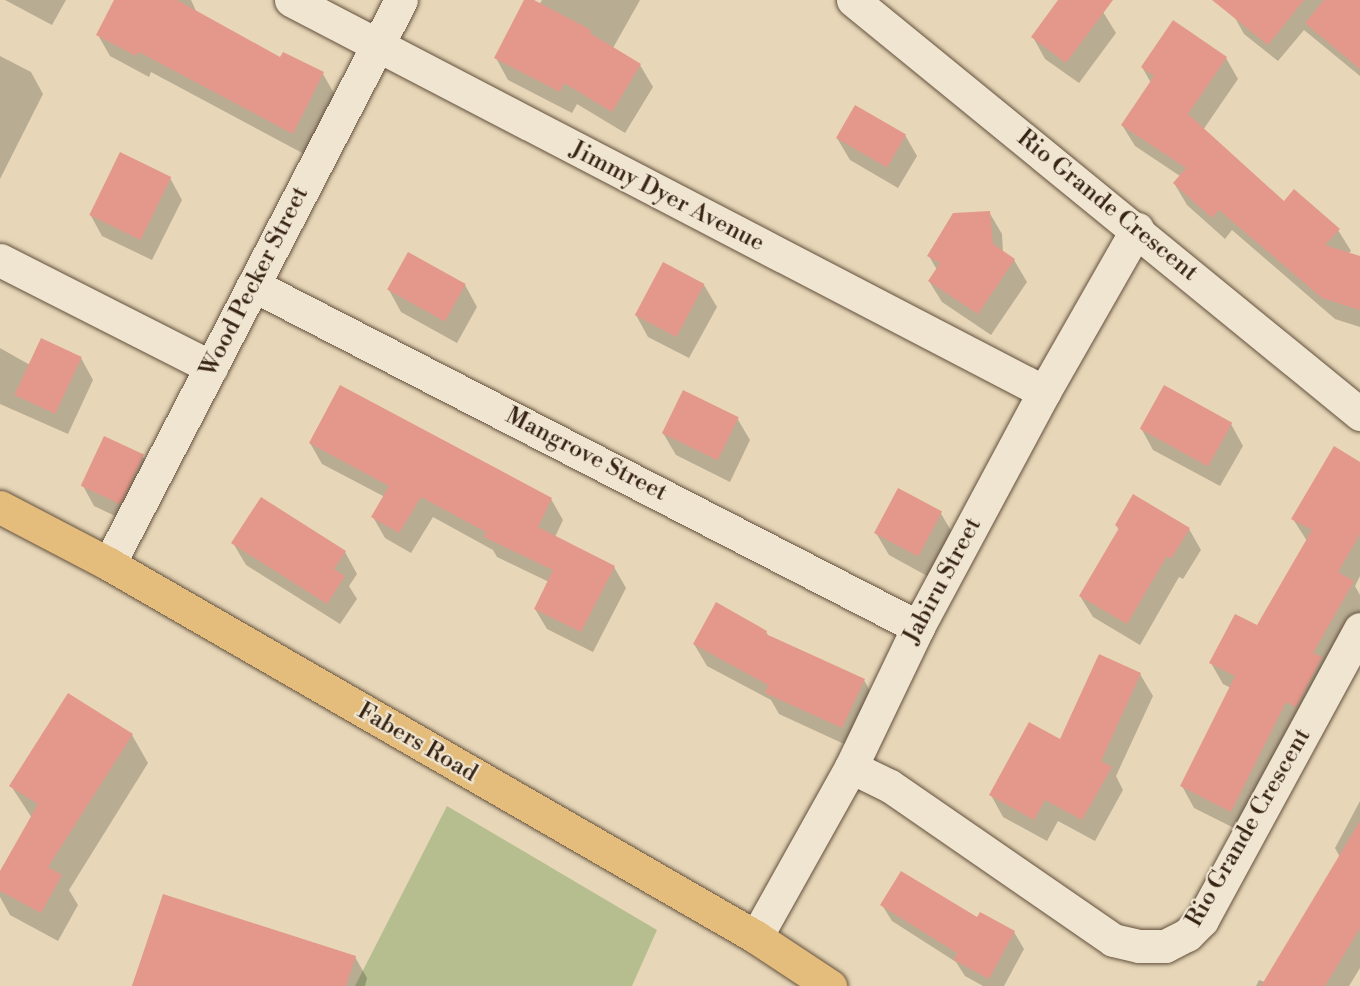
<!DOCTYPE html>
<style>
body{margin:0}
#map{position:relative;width:1360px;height:986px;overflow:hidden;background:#e7d7b8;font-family:"Libre Bodoni",serif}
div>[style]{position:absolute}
.green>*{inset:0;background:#b6be8f}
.shadow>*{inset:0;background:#0003}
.building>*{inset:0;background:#e3988b;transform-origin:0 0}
.roads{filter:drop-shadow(0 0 2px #63503d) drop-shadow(0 0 2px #63503d)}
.minor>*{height:33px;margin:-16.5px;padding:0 16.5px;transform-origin:16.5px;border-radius:16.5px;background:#efe5d1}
.major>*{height:33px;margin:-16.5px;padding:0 16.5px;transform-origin:16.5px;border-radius:16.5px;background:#e4bc7c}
span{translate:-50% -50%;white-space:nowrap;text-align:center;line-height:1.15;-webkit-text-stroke:4.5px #efe5d1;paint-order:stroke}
.street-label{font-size:24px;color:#372314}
</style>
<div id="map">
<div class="green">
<div style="clip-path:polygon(447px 806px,657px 930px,632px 986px,355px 986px)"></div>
</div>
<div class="shadow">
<div style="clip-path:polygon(5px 0,66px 0,52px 25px)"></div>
<div style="clip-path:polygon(116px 0,191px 0,197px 13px,281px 59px,323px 74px,335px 95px,306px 155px,151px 72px,149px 77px,110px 56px,98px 35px)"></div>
<div style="clip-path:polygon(526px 0,539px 5px,542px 0,640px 0,613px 48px,640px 65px,653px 87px,625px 133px,577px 104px,572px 113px,508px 80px,496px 58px)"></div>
<div style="clip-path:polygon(1060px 0,1087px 0,1103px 12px,1116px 33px,1079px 83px,1045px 59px,1033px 37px)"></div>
<div style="clip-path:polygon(1248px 0,1360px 0,1360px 76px,1304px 30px,1278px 61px,1244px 34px,1234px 16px)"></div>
<div style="clip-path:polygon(0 56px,31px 72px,43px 94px,0 179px)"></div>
<div style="clip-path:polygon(1226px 58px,1238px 79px,1203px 130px,1284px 203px,1338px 230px,1351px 251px,1348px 254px,1360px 258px,1360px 327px,1335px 319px,1232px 230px,1225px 239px,1187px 205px,1174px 183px,1180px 176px,1135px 146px,1122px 125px,1151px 83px,1142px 67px)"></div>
<div style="clip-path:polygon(905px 135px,917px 156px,898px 188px,850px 160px,837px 138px)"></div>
<div style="clip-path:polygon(170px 178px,182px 200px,152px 260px,102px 236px,90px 214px)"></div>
<div style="clip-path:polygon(989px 212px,1002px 234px,1003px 253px,1014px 260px,1027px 282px,991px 335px,942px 302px,929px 281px,937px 270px,929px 256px)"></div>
<div style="clip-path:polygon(465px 285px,477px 307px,457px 343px,401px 312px,389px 290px)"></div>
<div style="clip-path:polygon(704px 285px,717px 307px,689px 358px,648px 337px,636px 315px)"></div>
<div style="clip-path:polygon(0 348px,30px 365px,81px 358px,93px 380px,68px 434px,0 404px)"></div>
<div style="clip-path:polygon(737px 418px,750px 440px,730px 482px,676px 455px,663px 433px)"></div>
<div style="clip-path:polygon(1231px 424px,1243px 446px,1220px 486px,1153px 450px,1141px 428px)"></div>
<div style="clip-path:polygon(310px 443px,551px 499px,563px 520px,555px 537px,614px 567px,626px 588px,593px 652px,547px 629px,535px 609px,549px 582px,497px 557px,493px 550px,433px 517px,411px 553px,385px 538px,373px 517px,385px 497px,322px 464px)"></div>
<div style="clip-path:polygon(143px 457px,156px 478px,132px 524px,94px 506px,82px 484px)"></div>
<div style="clip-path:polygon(1360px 463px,1360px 576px,1355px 586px,1360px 595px,1360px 613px,1244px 833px,1194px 808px,1182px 786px,1231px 688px,1223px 684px,1211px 663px,1258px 627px,1307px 541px,1293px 519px)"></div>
<div style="clip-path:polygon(940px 512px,953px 534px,929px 577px,889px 555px,876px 533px)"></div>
<div style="clip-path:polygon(1116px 525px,1189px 529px,1201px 550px,1183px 579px,1179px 577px,1140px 645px,1093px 617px,1080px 596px,1119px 530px)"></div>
<div style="clip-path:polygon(233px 543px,345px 552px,357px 574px,349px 586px,357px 599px,340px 624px,246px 565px)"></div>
<div style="clip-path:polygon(766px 632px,769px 637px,864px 680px,876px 702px,855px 749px,779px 714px,771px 700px,707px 666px,694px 644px)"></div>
<div style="clip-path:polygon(1140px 674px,1153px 696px,1116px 776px,1123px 790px,1095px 841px,1058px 821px,1047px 841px,1003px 817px,991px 795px)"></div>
<div style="clip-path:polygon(132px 735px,148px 763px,69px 890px,78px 905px,58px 941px,10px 915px,0 897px,0 874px,32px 818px,11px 786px)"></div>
<div style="clip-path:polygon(1360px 801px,1360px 968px,1349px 986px,1256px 986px,1259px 980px,1265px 982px,1340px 857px,1335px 848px)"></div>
<div style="clip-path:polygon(164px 896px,355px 957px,367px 978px,365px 986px,132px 986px)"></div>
<div style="clip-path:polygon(882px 905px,977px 919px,980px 914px,1014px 932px,1024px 949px,1004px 986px,983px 986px,965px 976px,956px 962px,892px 921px)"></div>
</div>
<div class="building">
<div style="clip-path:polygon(114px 0,177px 0,280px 57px,283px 52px,324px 72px,293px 134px,139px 52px,136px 56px,96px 35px)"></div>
<div style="clip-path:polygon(524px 0,534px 0,591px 30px,590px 33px,641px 64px,612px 112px,564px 83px,560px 92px,494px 58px)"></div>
<div style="clip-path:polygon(1058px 0,1113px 0,1066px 63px,1031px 37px)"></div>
<div style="clip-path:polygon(1212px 0,1304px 0,1268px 45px)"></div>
<div style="clip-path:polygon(1324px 0,1360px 0,1360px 69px,1305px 23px)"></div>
<div style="clip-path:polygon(1173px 20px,1227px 57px,1188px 114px,1284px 201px,1294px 189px,1340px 229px,1325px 245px,1360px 256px,1360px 310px,1322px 298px,1219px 210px,1212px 218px,1173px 183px,1186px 168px,1121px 125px,1154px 76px,1141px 67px)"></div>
<div style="left:855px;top:105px;width:59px;height:38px;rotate:30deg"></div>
<div style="left:120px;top:152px;width:57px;height:70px;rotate:26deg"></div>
<div style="clip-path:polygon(990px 211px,993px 244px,1015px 259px,978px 314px,928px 281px,940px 263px,927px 256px,953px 213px)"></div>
<div style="left:408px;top:252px;width:66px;height:43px;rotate:29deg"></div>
<div style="left:663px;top:262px;width:47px;height:60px;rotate:28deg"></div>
<div style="left:41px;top:338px;width:45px;height:63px;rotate:25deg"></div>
<div style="clip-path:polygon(340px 385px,552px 498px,538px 527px,615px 566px,581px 632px,534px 609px,553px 570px,484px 537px,486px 532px,421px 497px,399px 533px,371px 517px,389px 486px,309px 443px)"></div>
<div style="left:1164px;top:385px;width:78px;height:50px;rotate:29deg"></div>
<div style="left:683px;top:390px;width:62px;height:48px;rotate:26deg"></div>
<div style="left:104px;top:436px;width:44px;height:55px;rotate:25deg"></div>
<div style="clip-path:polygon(1334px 446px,1360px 462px,1360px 534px,1338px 572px,1354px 581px,1313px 653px,1322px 657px,1296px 707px,1286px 702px,1231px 812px,1180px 786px,1235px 676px,1209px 663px,1235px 614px,1257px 625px,1312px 530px,1291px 519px)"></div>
<div style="left:898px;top:488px;width:50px;height:51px;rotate:28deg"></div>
<div style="clip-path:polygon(1133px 494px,1190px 528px,1171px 559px,1167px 556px,1127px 624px,1079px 596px,1119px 528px,1115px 525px)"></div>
<div style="clip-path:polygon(261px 497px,346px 551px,334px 569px,345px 576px,327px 604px,231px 543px)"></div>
<div style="clip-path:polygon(716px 602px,767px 631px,766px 634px,865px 679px,842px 728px,765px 693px,768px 685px,693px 644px)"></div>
<div style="clip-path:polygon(1099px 654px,1141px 673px,1101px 761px,1112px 767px,1082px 820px,1045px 800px,1034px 820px,989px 795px,1029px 722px,1060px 739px)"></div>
<div style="clip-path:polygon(68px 693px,133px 734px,48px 867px,62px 875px,41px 913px,0 891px,0 871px,38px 804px,9px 786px)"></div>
<div style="clip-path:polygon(1360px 821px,1360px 928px,1325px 986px,1261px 986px)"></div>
<div style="clip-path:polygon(901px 871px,977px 917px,980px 912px,1015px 931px,989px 979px,954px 960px,957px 953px,880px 905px)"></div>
<div style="clip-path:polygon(163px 894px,356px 956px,346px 986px,132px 986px)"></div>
</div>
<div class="roads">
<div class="minor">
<div style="left:291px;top:0;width:849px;rotate:27.5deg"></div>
<div style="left:853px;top:0;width:655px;rotate:39.23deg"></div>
<div style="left:0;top:260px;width:237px;rotate:26.9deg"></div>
<div style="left:253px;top:285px;width:748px;rotate:27.22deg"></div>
<div style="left:109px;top:564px;width:635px;rotate:-62.63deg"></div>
<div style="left:851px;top:767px;width:43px;rotate:26deg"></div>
<div style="left:890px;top:786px;width:271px;rotate:34.6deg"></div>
<div style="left:1113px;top:940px;width:27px;rotate:13deg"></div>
<div style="left:1139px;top:946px;width:26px"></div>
<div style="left:1165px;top:946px;width:25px;rotate:-27deg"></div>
<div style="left:1187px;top:935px;width:21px;rotate:-45deg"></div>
<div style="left:1202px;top:920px;width:331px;rotate:-61.5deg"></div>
<div style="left:756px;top:937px;width:195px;rotate:-60.8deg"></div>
<div style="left:851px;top:767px;width:155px;rotate:-64.4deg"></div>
<div style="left:918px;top:627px;width:267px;rotate:-61.8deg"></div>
<div style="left:1044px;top:392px;width:188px;rotate:-60.3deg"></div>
</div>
<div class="major">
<div style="left:0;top:507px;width:123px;rotate:27.6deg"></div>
<div style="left:109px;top:564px;width:747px;rotate:29.96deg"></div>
<div style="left:756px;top:937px;width:89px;rotate:33.5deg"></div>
</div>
</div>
<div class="street-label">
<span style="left:667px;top:197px;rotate:27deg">Jimmy Dyer Avenue</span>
<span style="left:1107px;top:206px;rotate:39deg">Rio Grande Crescent</span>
<span style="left:255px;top:282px;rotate:-63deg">Wood Pecker Street</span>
<span style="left:586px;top:455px;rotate:27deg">Mangrove Street</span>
<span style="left:943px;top:581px;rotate:-62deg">Jabiru Street</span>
<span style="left:417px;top:743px;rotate:30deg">Fabers Road</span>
<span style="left:1249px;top:828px;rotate:-60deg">Rio Grande Crescent</span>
</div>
</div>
